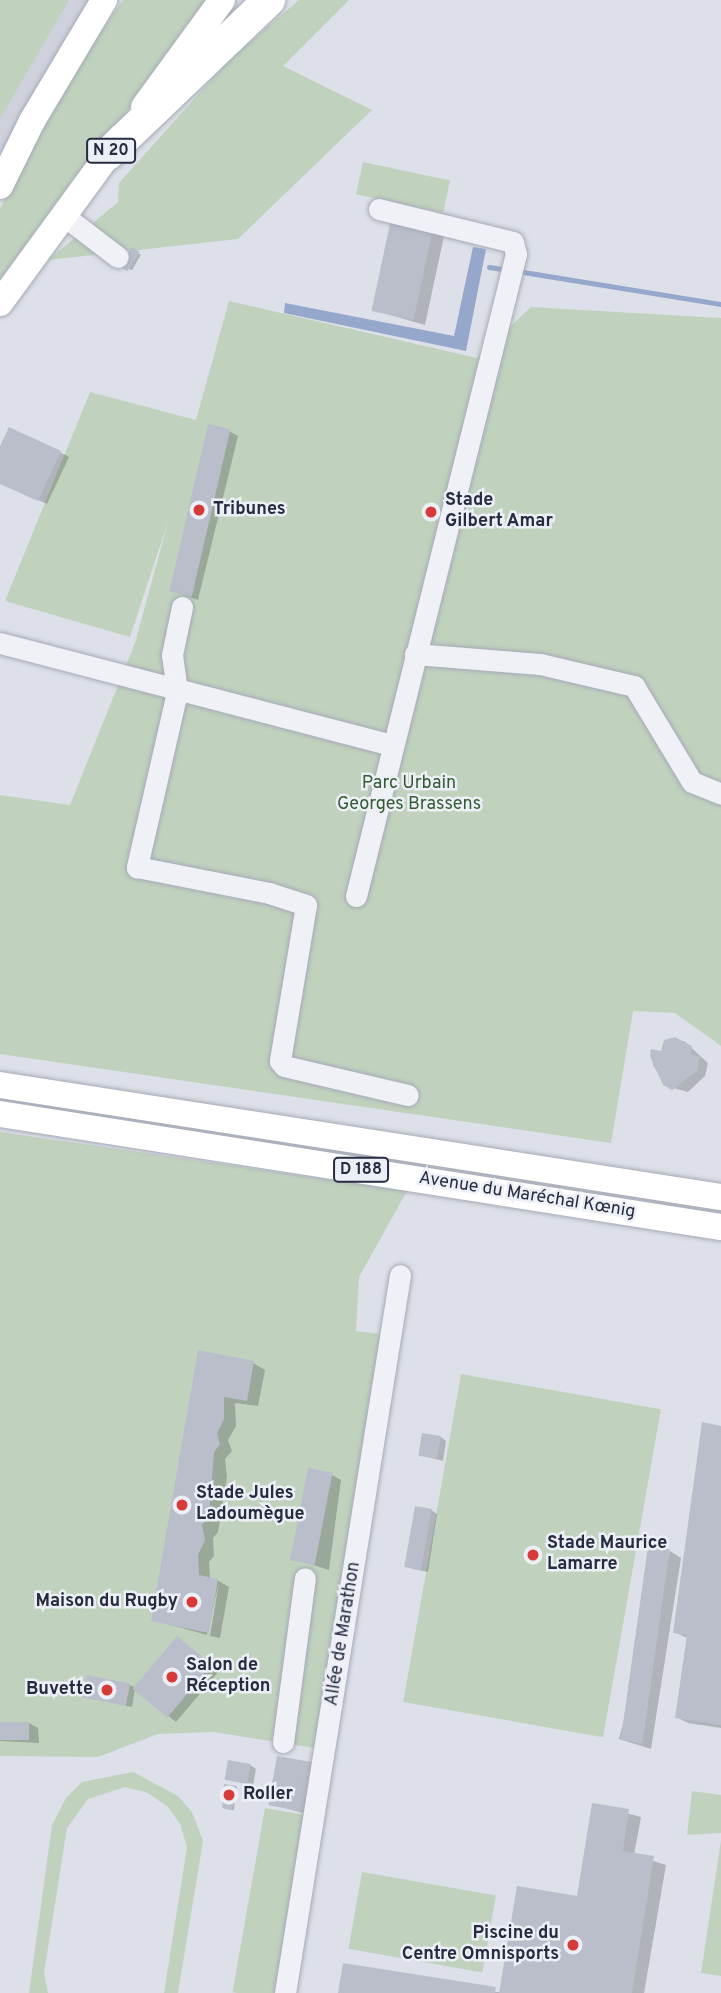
<!DOCTYPE html>
<meta charset="utf-8">
<style>
body{margin:0}
#map{position:relative;width:721px;height:1993px;overflow:hidden;background:#dde0e8;font-family:Overpass,sans-serif}
div>[style]{position:absolute}
.built>*{inset:0;background:#cfd2dd}
.green>*{inset:0;background:#c0d2be;transform-origin:0 0}
.water>*{inset:0;background:#95a7cb}
.shadow>*{inset:0;background:#0003;transform-origin:0 0}
.stream>*{height:5px;margin:-2.5px;padding:0 2.5px;transform-origin:2.5px;border-radius:2.5px;background:#95a7cb}
.building>*{inset:0;background:#babecb;transform-origin:0 0}
.roads{filter:drop-shadow(0 0 2px #a6aab6) drop-shadow(0 0 2px #a6aab6)}
.minor>*{height:21px;margin:-10.5px;padding:0 10.5px;transform-origin:10.5px;border-radius:10.5px;background:#f0f1f6}
.major>*{height:26px;margin:-13px;padding:0 13px;transform-origin:13px;border-radius:13px;background:#fff}
.highway>*{height:32px;margin:-16px;padding:0 16px;transform-origin:16px;border-radius:16px;background:#fff}
.dots>*{width:19px;height:19px;translate:-50% -50%;box-sizing:border-box;border:4px solid #edeff6;border-radius:50%}
span{translate:-50% -50%;white-space:nowrap;text-align:center;line-height:1.15;-webkit-text-stroke:5px #edeff6;paint-order:stroke}
.shield-label span{padding:2px 5px;background:#edeff6;border:2px solid;border-radius:5px;-webkit-text-stroke-width:0}
.shield-label{font-size:16px;color:#262b40;font-weight:700}
.poi-label{font-size:18px;color:#262b40;font-weight:700}
.left{translate:0 -50%;text-align:left}
.right{translate:-100% -50%;text-align:right}
.park-label{font-size:18px;color:#335c32}
.street-label{font-size:18px;color:#262b40}
</style>
<div id="map">
<div class="built">
<div style="clip-path:polygon(0 0,107px 0,0 166px)"></div>
</div>
<div class="green">
<div style="clip-path:polygon(0 0,69px 0,0 119px)"></div>
<div style="clip-path:polygon(123px 0,209px 0,0 283px,0 209px,54px 100px)"></div>
<div style="clip-path:polygon(299px 0,349px 0,283px 66px,372px 110px,238px 239px,48px 260px,118px 202px,119px 183px,229px 60px)"></div>
<div style="left:363px;top:162px;width:89px;height:33px;rotate:12deg"></div>
<div style="clip-path:polygon(229px 301px,477px 358px,531px 307px,721px 318px,721px 1046px,675px 1013px,633px 1011px,611px 1143px,0 1054px,0 795px,70px 805px,135px 643px,168px 522px,130px 637px,5px 601px,90px 392px,196px 420px)"></div>
<div style="clip-path:polygon(0 1132px,407px 1191px,359px 1277px,356px 1331px,389px 1335px,326px 1750px,214px 1732px,158px 1734px,98px 1757px,0 1756px)"></div>
<div style="left:461px;top:1374px;width:203px;height:333px;rotate:10deg"></div>
<div style="clip-path:polygon(133px 1772px,178px 1796px,192px 1812px,203px 1841px,178px 1993px,164px 1993px,187px 1847px,180px 1824px,168px 1807px,148px 1793px,125px 1787px,88px 1799px,67px 1828px,44px 1973px,48px 1993px,29px 1993px,52px 1825px,66px 1798px,82px 1782px)"></div>
<div style="clip-path:polygon(692px 1791px,721px 1795px,721px 1833px,687px 1835px)"></div>
<div style="left:265px;top:1808px;width:42px;height:187px;rotate:10deg"></div>
<div style="clip-path:polygon(721px 1840px,721px 1976px,701px 1973px)"></div>
<div style="left:362px;top:1872px;width:136px;height:78px;rotate:10deg"></div>
</div>
<div class="water">
<div style="clip-path:polygon(473px 247px,486px 249px,466px 351px,284px 313px,285px 303px,454px 336px)"></div>
</div>
<div class="shadow">
<div style="clip-path:polygon(432px 229px,444px 236px,425px 325px,373px 310px)"></div>
<div style="left:132px;top:250px;width:10px;height:18px;rotate:29deg"></div>
<div style="clip-path:polygon(229px 431px,238px 436px,198px 600px,170px 590px)"></div>
<div style="clip-path:polygon(0 450px,60px 452px,69px 457px,47px 504px,0 483px)"></div>
<div style="clip-path:polygon(684px 1041px,708px 1063px,705px 1076px,688px 1092px,666px 1086px,653px 1065px,652px 1051px,662px 1053px,666px 1042px)"></div>
<div style="clip-path:polygon(200px 1352px,253px 1363px,265px 1370px,258px 1406px,235px 1403px,236px 1426px,228px 1440px,232px 1451px,225px 1459px,227px 1477px,218px 1532px,213px 1538px,214px 1556px,209px 1562px,210px 1579px,217px 1580px,229px 1587px,220px 1638px,210px 1636px,219px 1582px,207px 1635px,153px 1620px)"></div>
<div style="clip-path:polygon(721px 1428px,721px 1728px,688px 1723px,676px 1717px,689px 1639px,675px 1632px)"></div>
<div style="clip-path:polygon(441px 1437px,446px 1441px,443px 1461px,420px 1455px)"></div>
<div style="clip-path:polygon(332px 1475px,341px 1480px,329px 1570px,298px 1560px)"></div>
<div style="clip-path:polygon(431px 1510px,437px 1514px,428px 1572px,413px 1569px,407px 1566px)"></div>
<div style="clip-path:polygon(670px 1551px,681px 1558px,651px 1749px,619px 1739px)"></div>
<div style="clip-path:polygon(186px 1644px,219px 1671px,176px 1722px,135px 1689px,132px 1707px,85px 1697px,88px 1678px,130px 1685px,137px 1689px)"></div>
<div style="clip-path:polygon(0 1722px,29px 1723px,38px 1728px,39px 1743px,0 1741px)"></div>
<div style="clip-path:polygon(278px 1758px,315px 1816px,269px 1804px)"></div>
<div style="clip-path:polygon(250px 1765px,256px 1769px,253px 1786px,227px 1779px)"></div>
<div style="clip-path:polygon(236px 1788px,234px 1810px,226px 1809px,223px 1807px)"></div>
<div style="clip-path:polygon(594px 1805px,641px 1817px,634px 1855px,666px 1865px,644px 1993px,340px 1993px,501px 1992px,578px 1898px)"></div>
</div>
<div class="stream">
<div style="left:489px;top:267px;width:18px;rotate:9deg"></div>
<div style="left:517px;top:271px;width:207px;rotate:9.2deg"></div>
</div>
<div class="building">
<div style="left:391px;top:219px;width:43px;height:94px;rotate:12deg"></div>
<div style="left:132px;top:247px;width:9px;height:23px;rotate:32deg"></div>
<div style="left:208px;top:424px;width:23px;height:172px;rotate:13deg"></div>
<div style="clip-path:polygon(9px 427px,61px 451px,38px 501px,0 484px,0 446px)"></div>
<div style="clip-path:polygon(675px 1037px,692px 1046px,691px 1055px,700px 1056px,697px 1071px,672px 1090px,663px 1085px,650px 1056px,651px 1049px,661px 1051px,664px 1040px)"></div>
<div style="clip-path:polygon(198px 1350px,254px 1361px,247px 1401px,224px 1397px,224px 1419px,217px 1433px,220px 1444px,214px 1452px,209px 1516px,202px 1525px,205px 1540px,198px 1555px,199px 1575px,218px 1579px,209px 1633px,151px 1621px)"></div>
<div style="clip-path:polygon(702px 1422px,721px 1426px,721px 1725px,675px 1718px,687px 1635px,673px 1633px)"></div>
<div style="left:422px;top:1433px;width:19px;height:23px;rotate:9deg"></div>
<div style="left:308px;top:1468px;width:25px;height:94px;rotate:11deg"></div>
<div style="left:415px;top:1506px;width:17px;height:62px;rotate:10deg"></div>
<div style="left:648px;top:1546px;width:22px;height:196px;rotate:8deg"></div>
<div style="left:177px;top:1636px;width:45px;height:69px;rotate:40deg"></div>
<div style="left:87px;top:1675px;width:44px;height:23px;rotate:11deg"></div>
<div style="left:0;top:1722px;width:29px;height:18px"></div>
<div style="left:277px;top:1756px;width:39px;height:50px;rotate:10deg"></div>
<div style="left:228px;top:1760px;width:23px;height:20px;rotate:10deg"></div>
<div style="clip-path:polygon(224px 1784px,237px 1786px,232px 1810px,222px 1808px)"></div>
<div style="clip-path:polygon(592px 1803px,629px 1809px,623px 1851px,654px 1856px,632px 1993px,499px 1993px,517px 1886px,577px 1896px)"></div>
<div style="clip-path:polygon(343px 1963px,496px 1987px,495px 1993px,338px 1993px)"></div>
</div>
<div class="roads">
<div class="minor">
<div style="left:63px;top:215px;width:69px;rotate:37.4deg"></div>
<div style="left:182px;top:607px;width:49px;rotate:101.8deg"></div>
<div style="left:172px;top:655px;width:37px;rotate:82deg"></div>
<div style="left:177px;top:692px;width:180px;rotate:102.9deg"></div>
<div style="left:137px;top:867px;width:135px;rotate:11.1deg"></div>
<div style="left:269px;top:893px;width:39px;rotate:18deg"></div>
<div style="left:306px;top:905px;width:158px;rotate:99.5deg"></div>
<div style="left:280px;top:1061px;width:6px;rotate:51deg"></div>
<div style="left:284px;top:1066px;width:127px;rotate:13.2deg"></div>
<div style="left:0;top:643px;width:405px;rotate:14.6deg"></div>
<div style="left:415px;top:654px;width:125px;rotate:4.6deg"></div>
<div style="left:540px;top:664px;width:97px;rotate:13.2deg"></div>
<div style="left:634px;top:686px;width:112px;rotate:58.9deg"></div>
<div style="left:692px;top:782px;width:31px;rotate:22deg"></div>
<div style="left:356px;top:896px;width:662px;rotate:-76.01deg"></div>
<div style="left:516px;top:254px;width:12px;rotate:-104deg"></div>
<div style="left:513px;top:242px;width:138px;rotate:-166.2deg"></div>
<div style="left:283px;top:1742px;width:165px;rotate:-82.4deg"></div>
<div style="left:285px;top:1993px;width:727px;rotate:-80.9deg"></div>
</div>
<div class="major">
<div style="left:144px;top:107px;width:132px;rotate:-53.9deg"></div>
<div style="left:0;top:186px;width:72px;rotate:-63.8deg"></div>
<div style="left:32px;top:121px;width:141px;rotate:-59.2deg"></div>
<div style="left:0;top:303px;width:205px;rotate:-53.9deg"></div>
<div style="left:0;top:1085px;width:730px;rotate:8.83deg"></div>
<div style="left:0;top:1114px;width:730px;rotate:8.91deg"></div>
</div>
<div class="highway">
<div style="left:108px;top:154px;width:223px;rotate:-43.7deg"></div>
</div>
</div>
<div class="dots">
<div style="left:199px;top:510px;background:#d63b39"></div>
<div style="left:431px;top:512px;background:#d63b39"></div>
<div style="left:182px;top:1505px;background:#d63b39"></div>
<div style="left:533px;top:1555px;background:#d63b39"></div>
<div style="left:192px;top:1602px;background:#d63b39"></div>
<div style="left:172px;top:1677px;background:#d63b39"></div>
<div style="left:107px;top:1690px;background:#d63b39"></div>
<div style="left:229px;top:1795px;background:#d63b39"></div>
<div style="left:573px;top:1945px;background:#d63b39"></div>
</div>
<div class="shield-label">
<span style="left:111px;top:151px">N 20</span>
<span style="left:361px;top:1170px">D 188</span>
</div>
<div class="poi-label">
<span class="left" style="left:445px;top:512px">Stade<br>Gilbert Amar</span>
<span class="left" style="left:213px;top:510px">Tribunes</span>
<span class="left" style="left:196px;top:1505px">Stade Jules<br>Ladoumègue</span>
<span class="left" style="left:547px;top:1555px">Stade Maurice<br>Lamarre</span>
<span class="right" style="left:178px;top:1602px">Maison du Rugby</span>
<span class="left" style="left:186px;top:1677px">Salon de<br>Réception</span>
<span class="right" style="left:93px;top:1690px">Buvette</span>
<span class="left" style="left:243px;top:1795px">Roller</span>
<span class="right" style="left:559px;top:1945px">Piscine du<br>Centre Omnisports</span>
</div>
<div class="park-label">
<span style="left:409px;top:795px">Parc Urbain<br>Georges Brassens</span>
</div>
<div class="street-label">
<span style="left:527px;top:1196px;rotate:9deg">Avenue du Maréchal Kœnig</span>
<span style="left:344px;top:1634px;rotate:-81deg">Allée de Marathon</span>
</div>
</div>
